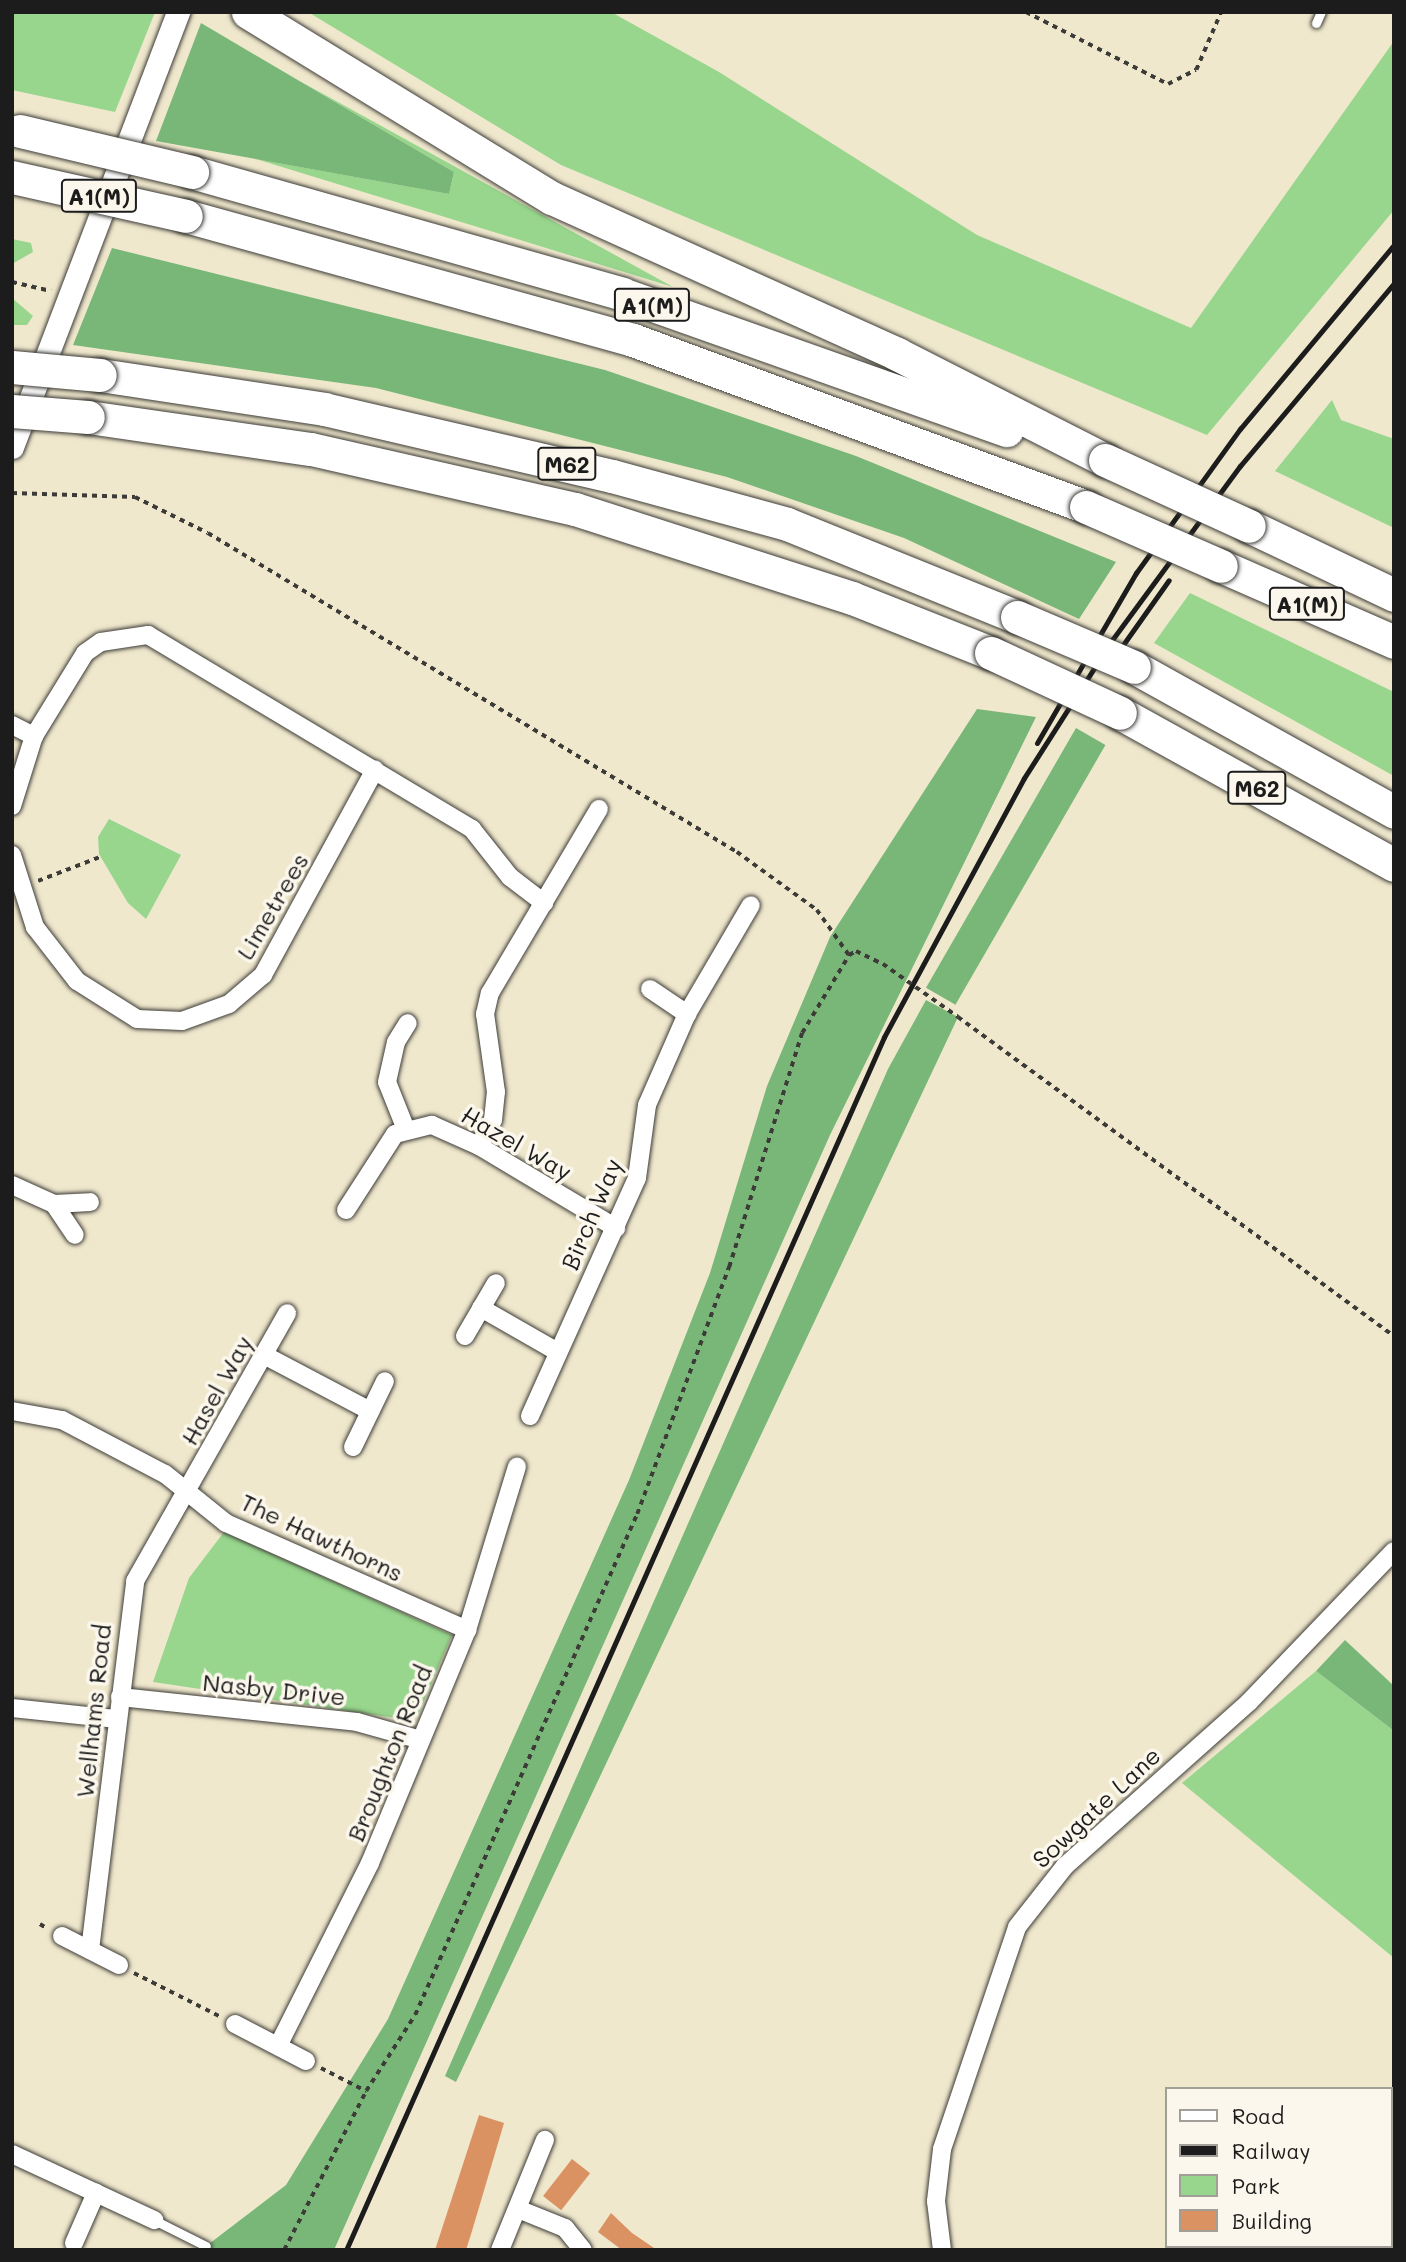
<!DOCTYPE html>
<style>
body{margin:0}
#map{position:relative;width:1406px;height:2262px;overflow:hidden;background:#f0e8cd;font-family:Mali,sans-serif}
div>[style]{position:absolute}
.green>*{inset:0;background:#97d68c}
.forest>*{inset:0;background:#79b778;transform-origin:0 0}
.building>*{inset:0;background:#da9263;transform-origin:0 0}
.path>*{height:3.5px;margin-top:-1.75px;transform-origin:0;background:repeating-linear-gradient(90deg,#3c3b37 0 5px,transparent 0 10px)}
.roads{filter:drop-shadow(0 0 2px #3c3b37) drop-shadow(0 0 2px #3c3b37)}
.service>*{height:9px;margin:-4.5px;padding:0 4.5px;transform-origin:4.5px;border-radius:4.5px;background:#fff}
.minor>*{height:18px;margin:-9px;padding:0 9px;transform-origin:9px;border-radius:9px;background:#fff}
.tertiary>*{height:23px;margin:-11.5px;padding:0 11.5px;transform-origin:11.5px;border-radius:11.5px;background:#fff}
.motorway>*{height:33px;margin:-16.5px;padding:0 16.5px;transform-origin:16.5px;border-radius:16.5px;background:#fff}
.rail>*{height:5px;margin:-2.5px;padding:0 2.5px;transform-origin:2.5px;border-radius:2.5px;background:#1c1c1c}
.path-bridge>*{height:3.5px;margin-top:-1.75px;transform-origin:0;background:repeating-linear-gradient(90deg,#3c3b37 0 5px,transparent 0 10px)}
.bridges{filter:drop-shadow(0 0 2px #3c3b37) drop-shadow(0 0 2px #3c3b37)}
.motorway-bridge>*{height:33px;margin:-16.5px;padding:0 16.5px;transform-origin:16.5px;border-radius:16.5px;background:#fff}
span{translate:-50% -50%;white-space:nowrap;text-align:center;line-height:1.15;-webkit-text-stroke:7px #fbf7ec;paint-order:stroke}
.shield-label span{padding:2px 5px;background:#fbf7ec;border:2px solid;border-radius:5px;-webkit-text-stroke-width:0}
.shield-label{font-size:23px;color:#1c1c1c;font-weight:700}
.street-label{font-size:24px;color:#1c1c1c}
.frame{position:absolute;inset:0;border:14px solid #1c1c1c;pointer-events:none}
.legend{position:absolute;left:1165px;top:2087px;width:228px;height:161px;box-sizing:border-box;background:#fbf7ec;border:2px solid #a29f99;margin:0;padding:9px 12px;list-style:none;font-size:21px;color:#1c1c1c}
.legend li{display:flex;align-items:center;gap:14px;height:35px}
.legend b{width:35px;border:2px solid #a29f99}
</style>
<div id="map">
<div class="green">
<div style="clip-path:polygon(12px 12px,155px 12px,115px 112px,12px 90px)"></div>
<div style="clip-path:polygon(308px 12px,611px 12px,719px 72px,977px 235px,1191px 328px,1394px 41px,1394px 210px,1207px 435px,561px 165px)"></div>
<div style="clip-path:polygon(298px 80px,673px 287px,256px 159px,449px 194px,454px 172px)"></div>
<div style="clip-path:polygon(12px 239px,31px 243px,33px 252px,12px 264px)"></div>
<div style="clip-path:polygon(12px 298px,33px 316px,27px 325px,12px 325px)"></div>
<div style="clip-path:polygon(1332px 400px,1341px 420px,1394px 439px,1394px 528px,1275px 471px)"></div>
<div style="clip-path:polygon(1190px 593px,1394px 692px,1394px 776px,1154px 643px)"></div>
<div style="clip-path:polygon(109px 819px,181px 855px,146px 919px,128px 903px,99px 854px,98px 837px)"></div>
<div style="clip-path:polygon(224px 1532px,452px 1635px,418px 1715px,409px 1720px,153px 1682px,189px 1578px)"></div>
<div style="clip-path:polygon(1316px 1671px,1394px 1731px,1394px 1958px,1182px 1783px)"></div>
</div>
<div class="forest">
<div style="clip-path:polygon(201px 23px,454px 172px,449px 194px,156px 141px)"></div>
<div style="clip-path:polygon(112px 248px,605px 370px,856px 456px,1116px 562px,1079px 619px,904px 538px,727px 477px,376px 388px,73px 345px)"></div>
<div style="clip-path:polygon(977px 709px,1036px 717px,830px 1135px,334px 2250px,201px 2250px,286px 2185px,388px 2019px,629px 1480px,710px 1273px,767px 1086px,830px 937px)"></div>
<div style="left:1076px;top:728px;width:34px;height:300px;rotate:30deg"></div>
<div style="clip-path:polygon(926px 1000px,958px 1017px,456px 2082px,445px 2076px,888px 1069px)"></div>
<div style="clip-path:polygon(1345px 1640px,1394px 1686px,1394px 1731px,1316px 1671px)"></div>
</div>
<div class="building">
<div style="clip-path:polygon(479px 2115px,504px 2123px,472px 2231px,466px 2250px,435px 2250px)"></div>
<div style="left:572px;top:2159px;width:23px;height:47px;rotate:38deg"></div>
<div style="clip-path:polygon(611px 2213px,632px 2233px,657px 2250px,622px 2250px,598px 2232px)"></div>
</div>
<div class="path">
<div style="left:1026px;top:12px;width:159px;rotate:26.9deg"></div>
<div style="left:1168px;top:84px;width:31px;rotate:-27deg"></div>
<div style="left:1196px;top:70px;width:63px;rotate:-66.7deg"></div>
<div style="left:12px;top:282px;width:40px;rotate:13deg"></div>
<div style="left:12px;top:493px;width:123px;rotate:1.9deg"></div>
<div style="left:135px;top:497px;width:81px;rotate:26.3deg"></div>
<div style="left:208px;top:533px;width:618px;rotate:31.09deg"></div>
<div style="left:737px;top:852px;width:99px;rotate:35.9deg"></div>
<div style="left:817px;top:910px;width:55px;rotate:54.6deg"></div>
<div style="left:38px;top:881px;width:66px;rotate:-21.2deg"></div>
<div style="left:958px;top:1017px;width:540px;rotate:36.19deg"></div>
<div style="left:40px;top:1924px;width:9px;rotate:32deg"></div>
<div style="left:134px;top:1973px;width:97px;rotate:26.8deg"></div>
<div style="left:321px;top:2068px;width:51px;rotate:27.1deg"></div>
<div style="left:284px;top:2250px;width:179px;rotate:-62.7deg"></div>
<div style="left:366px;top:2091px;width:90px;rotate:-57.2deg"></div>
<div style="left:415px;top:2015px;width:548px;rotate:-66.1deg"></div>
<div style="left:637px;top:1514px;width:264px;rotate:-69.6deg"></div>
<div style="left:729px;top:1267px;width:245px;rotate:-72.7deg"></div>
<div style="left:802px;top:1033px;width:91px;rotate:-58.9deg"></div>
<div style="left:849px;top:955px;width:8px;rotate:-30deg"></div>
<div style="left:856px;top:951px;width:30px;rotate:26deg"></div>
</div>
<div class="roads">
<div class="service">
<div style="left:1316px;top:23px;width:12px;rotate:-66deg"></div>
<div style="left:154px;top:2220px;width:58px;rotate:26.6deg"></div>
</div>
<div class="minor">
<div style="left:12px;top:725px;width:25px;rotate:27deg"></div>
<div style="left:12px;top:806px;width:73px;rotate:-72.6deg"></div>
<div style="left:34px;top:736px;width:97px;rotate:-58.4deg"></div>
<div style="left:85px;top:653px;width:19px;rotate:-35deg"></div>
<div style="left:101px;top:642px;width:48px;rotate:-8.5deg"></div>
<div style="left:148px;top:635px;width:378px;rotate:30.9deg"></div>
<div style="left:472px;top:829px;width:61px;rotate:51.6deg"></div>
<div style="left:510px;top:877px;width:43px;rotate:37.4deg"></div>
<div style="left:12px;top:855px;width:76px;rotate:72.3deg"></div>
<div style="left:35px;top:927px;width:68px;rotate:52.1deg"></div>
<div style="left:77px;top:981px;width:71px;rotate:32.3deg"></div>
<div style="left:137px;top:1019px;width:45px;rotate:2.5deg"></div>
<div style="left:182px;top:1021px;width:50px;rotate:-19.9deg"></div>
<div style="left:229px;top:1004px;width:45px;rotate:-40.5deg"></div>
<div style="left:263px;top:975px;width:234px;rotate:-61.4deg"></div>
<div style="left:650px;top:989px;width:45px;rotate:34deg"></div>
<div style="left:405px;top:1127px;width:48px;rotate:-111.8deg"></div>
<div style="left:387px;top:1082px;width:41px;rotate:-77.3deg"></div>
<div style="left:396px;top:1042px;width:22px;rotate:-58deg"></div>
<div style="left:479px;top:1146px;width:30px;rotate:-62deg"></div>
<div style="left:493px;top:1120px;width:28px;rotate:-84deg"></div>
<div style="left:496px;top:1092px;width:79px;rotate:-98deg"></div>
<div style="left:485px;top:1014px;width:22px;rotate:-77deg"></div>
<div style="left:490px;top:993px;width:214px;rotate:-59.4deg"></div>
<div style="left:12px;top:1185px;width:46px;rotate:24.3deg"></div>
<div style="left:54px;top:1204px;width:36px;rotate:-3deg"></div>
<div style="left:54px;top:1204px;width:37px;rotate:56deg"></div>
<div style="left:346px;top:1210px;width:90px;rotate:-57.2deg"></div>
<div style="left:395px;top:1134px;width:38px;rotate:-14deg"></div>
<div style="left:432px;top:1125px;width:51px;rotate:24.1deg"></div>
<div style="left:479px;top:1146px;width:160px;rotate:30.9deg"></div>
<div style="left:481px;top:1308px;width:86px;rotate:29.8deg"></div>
<div style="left:465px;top:1336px;width:61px;rotate:-59.7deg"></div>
<div style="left:264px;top:1355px;width:120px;rotate:27.8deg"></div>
<div style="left:12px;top:1411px;width:51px;rotate:10.2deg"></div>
<div style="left:62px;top:1420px;width:116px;rotate:27.7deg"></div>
<div style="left:165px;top:1474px;width:78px;rotate:38.8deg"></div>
<div style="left:226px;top:1523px;width:264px;rotate:23.9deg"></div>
<div style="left:530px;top:1416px;width:261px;rotate:-65.8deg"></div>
<div style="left:637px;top:1178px;width:74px;rotate:-82.2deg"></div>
<div style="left:647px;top:1105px;width:99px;rotate:-66.3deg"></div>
<div style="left:687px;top:1014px;width:126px;rotate:-59.6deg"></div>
<div style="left:353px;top:1447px;width:73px;rotate:-64.1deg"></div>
<div style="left:120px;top:1697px;width:238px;rotate:6deg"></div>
<div style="left:357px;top:1722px;width:66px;rotate:15.7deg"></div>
<div style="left:12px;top:1708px;width:106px;rotate:6deg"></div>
<div style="left:62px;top:1936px;width:64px;rotate:27deg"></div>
<div style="left:90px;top:1950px;width:372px;rotate:-83deg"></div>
<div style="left:135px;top:1581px;width:308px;rotate:-60.4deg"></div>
<div style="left:235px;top:2024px;width:80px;rotate:27.5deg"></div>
<div style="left:278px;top:2046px;width:205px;rotate:-63.3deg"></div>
<div style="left:370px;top:1863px;width:252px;rotate:-67.4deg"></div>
<div style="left:467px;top:1630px;width:171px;rotate:-73deg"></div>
<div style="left:12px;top:2154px;width:157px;rotate:24.9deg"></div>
<div style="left:518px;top:2209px;width:51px;rotate:22deg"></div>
<div style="left:565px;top:2228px;width:28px;rotate:51deg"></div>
<div style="left:74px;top:2243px;width:55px;rotate:-66.3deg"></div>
<div style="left:500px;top:2250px;width:119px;rotate:-67.8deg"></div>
<div style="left:942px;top:2250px;width:49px;rotate:-97deg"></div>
<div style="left:936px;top:2201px;width:52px;rotate:-83.4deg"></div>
<div style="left:942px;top:2149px;width:234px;rotate:-71.3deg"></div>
<div style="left:1017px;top:1927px;width:78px;rotate:-51.8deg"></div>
<div style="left:1065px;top:1866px;width:246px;rotate:-41.7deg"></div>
<div style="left:1249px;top:1702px;width:209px;rotate:-46.2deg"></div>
</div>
<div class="tertiary">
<div style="left:12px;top:447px;width:466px;rotate:-69.1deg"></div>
</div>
<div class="motorway">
<div style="left:248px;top:12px;width:356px;rotate:31.5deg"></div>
<div style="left:552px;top:198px;width:379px;rotate:24.3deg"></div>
<div style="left:897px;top:354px;width:233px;rotate:27deg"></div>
<div style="left:192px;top:172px;width:447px;rotate:15.8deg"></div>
<div style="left:622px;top:294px;width:408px;rotate:19.5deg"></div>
<div style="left:186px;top:216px;width:464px;rotate:15.5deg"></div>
<div style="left:633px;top:340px;width:483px;rotate:20.2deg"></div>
<div style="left:100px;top:375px;width:227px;rotate:8.6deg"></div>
<div style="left:324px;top:409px;width:296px;rotate:13.1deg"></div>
<div style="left:612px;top:476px;width:181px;rotate:15.3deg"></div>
<div style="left:787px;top:524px;width:248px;rotate:22deg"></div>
<div style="left:88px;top:417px;width:225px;rotate:8.2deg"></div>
<div style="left:311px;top:449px;width:271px;rotate:12.8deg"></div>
<div style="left:575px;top:509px;width:291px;rotate:17.8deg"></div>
<div style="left:852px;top:598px;width:149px;rotate:21.6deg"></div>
<div style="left:1249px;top:526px;width:161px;rotate:25.4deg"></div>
<div style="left:1221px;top:566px;width:189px;rotate:23.7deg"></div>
<div style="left:1134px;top:667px;width:298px;rotate:29.1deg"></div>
<div style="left:1120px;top:713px;width:313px;rotate:29deg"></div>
</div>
</div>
<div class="rail">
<div style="left:1108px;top:666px;width:105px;rotate:-54.7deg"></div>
<div style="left:1037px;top:743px;width:197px;rotate:-59.8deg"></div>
<div style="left:1136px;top:573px;width:178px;rotate:-54.2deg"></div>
<div style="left:1240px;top:429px;width:240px;rotate:-50.1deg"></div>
<div style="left:346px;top:2250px;width:1327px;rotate:-66.08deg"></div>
<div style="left:884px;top:1037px;width:294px;rotate:-61.6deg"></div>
<div style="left:1024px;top:778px;width:164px;rotate:-57.5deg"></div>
<div style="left:1112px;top:640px;width:216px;rotate:-53.7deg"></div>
<div style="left:1240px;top:466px;width:239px;rotate:-49.9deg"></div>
</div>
<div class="path-bridge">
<div style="left:883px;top:964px;width:92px;rotate:35.2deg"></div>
</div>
<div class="bridges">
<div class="motorway-bridge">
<div style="left:20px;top:131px;width:177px;rotate:13.4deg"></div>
<div style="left:12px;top:177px;width:178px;rotate:12.6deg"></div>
<div style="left:12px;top:367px;width:88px;rotate:5.2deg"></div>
<div style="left:12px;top:411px;width:76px;rotate:4.5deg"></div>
<div style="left:1105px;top:460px;width:158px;rotate:24.6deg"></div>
<div style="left:1086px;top:507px;width:147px;rotate:23.6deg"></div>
<div style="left:1017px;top:617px;width:127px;rotate:23.1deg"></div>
<div style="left:991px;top:653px;width:142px;rotate:24.9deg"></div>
</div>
</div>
<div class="shield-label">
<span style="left:99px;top:196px">A1(M)</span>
<span style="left:652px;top:305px">A1(M)</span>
<span style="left:567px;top:464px">M62</span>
<span style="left:1307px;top:604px">A1(M)</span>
<span style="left:1257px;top:788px">M62</span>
</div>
<div class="street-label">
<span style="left:272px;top:906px;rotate:-60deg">Limetrees</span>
<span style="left:517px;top:1143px;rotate:30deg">Hazel Way</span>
<span style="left:591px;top:1214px;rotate:-67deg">Birch Way</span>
<span style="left:216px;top:1390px;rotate:-61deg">Hasel Way</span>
<span style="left:322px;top:1537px;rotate:25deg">The Hawthorns</span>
<span style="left:274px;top:1689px;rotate:6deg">Nasby Drive</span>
<span style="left:93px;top:1711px;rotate:-84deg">Wellhams Road</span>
<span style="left:389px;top:1753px;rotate:-68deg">Broughton Road</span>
<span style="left:1096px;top:1807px;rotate:-43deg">Sowgate Lane</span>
</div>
<div class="frame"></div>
<ul class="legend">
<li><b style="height:9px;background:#fff"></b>Road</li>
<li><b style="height:9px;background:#1c1c1c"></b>Railway</li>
<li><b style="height:19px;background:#97d68c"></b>Park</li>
<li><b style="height:19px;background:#da9263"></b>Building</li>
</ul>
</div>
